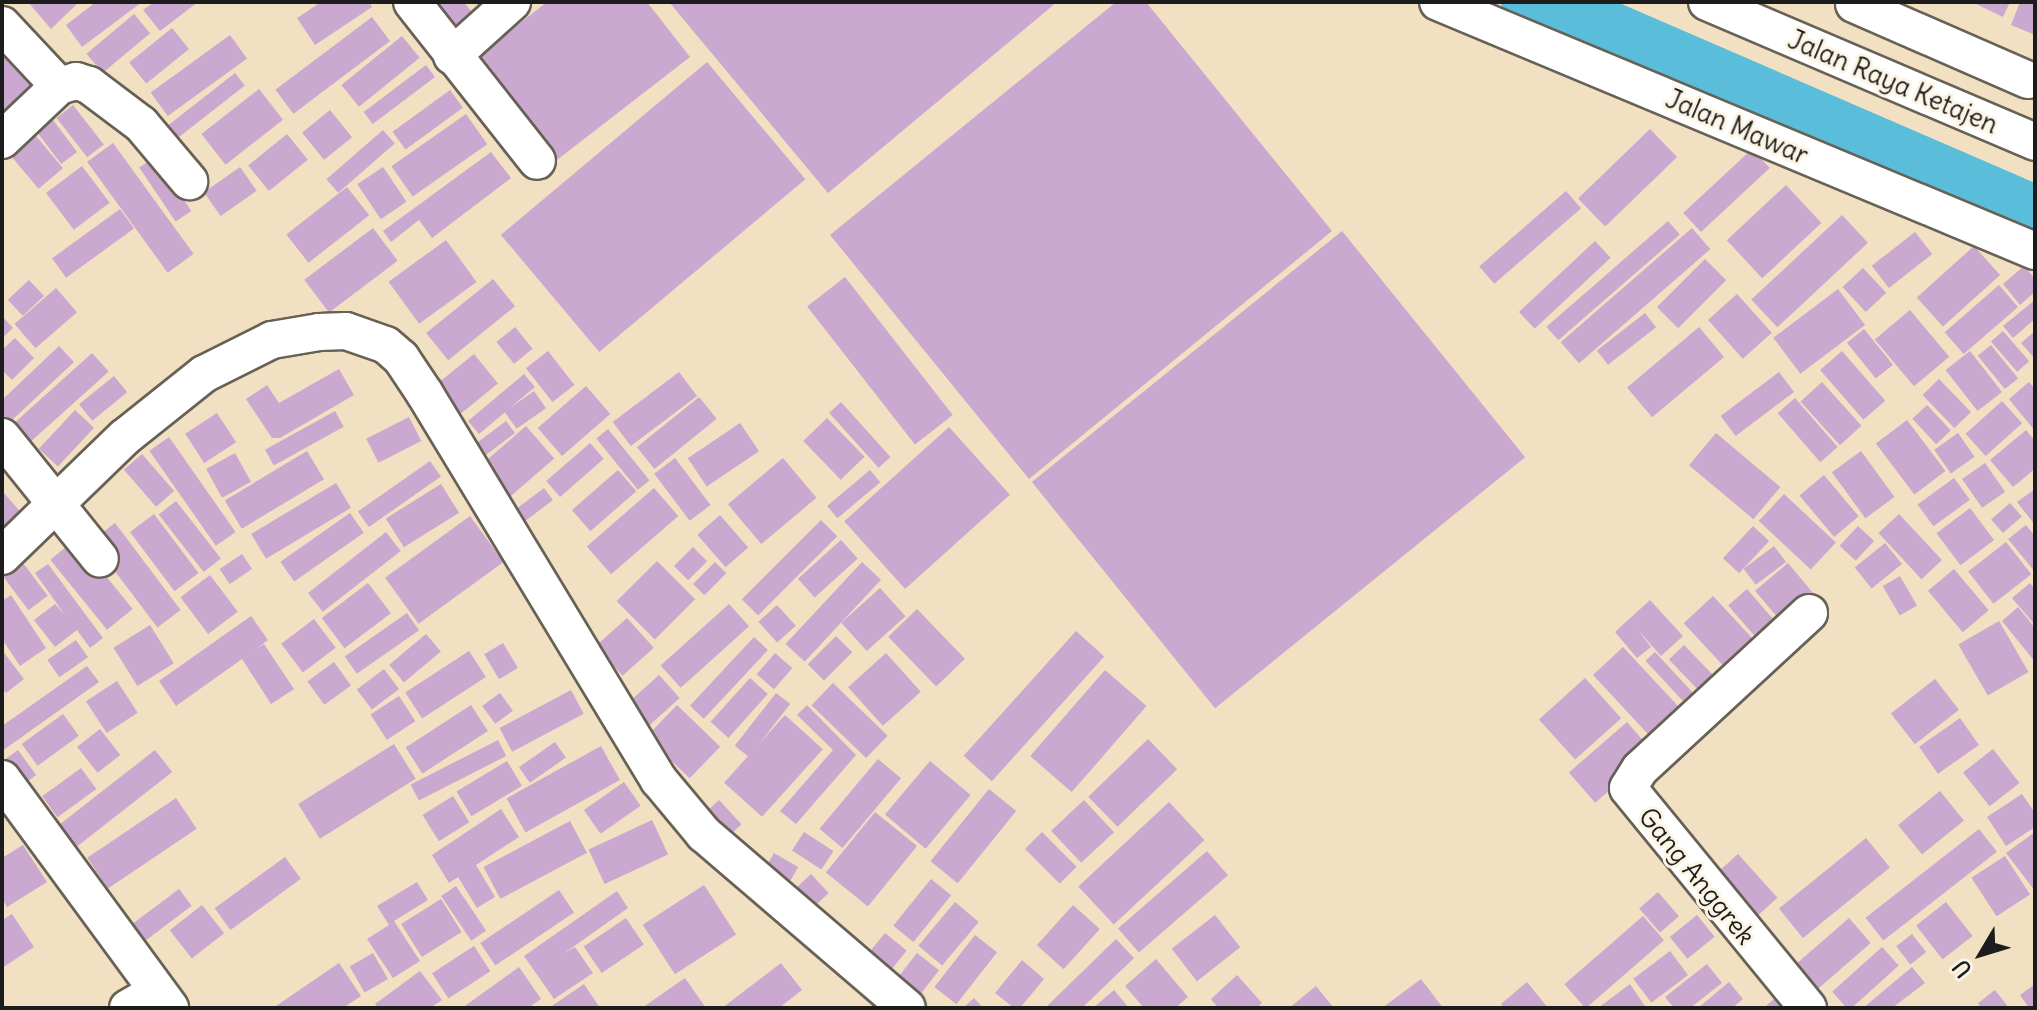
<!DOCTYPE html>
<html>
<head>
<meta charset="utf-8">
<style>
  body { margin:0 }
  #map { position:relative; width:2037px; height:1010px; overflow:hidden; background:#f1e1c2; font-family:Delius,sans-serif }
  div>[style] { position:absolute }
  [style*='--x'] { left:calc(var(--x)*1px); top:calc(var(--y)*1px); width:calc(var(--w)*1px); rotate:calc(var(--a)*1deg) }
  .river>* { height:66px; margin:-33px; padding:0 33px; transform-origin:33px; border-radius:33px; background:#5abdd9 }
  .building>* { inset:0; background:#caa8cf; transform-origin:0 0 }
  .roads { filter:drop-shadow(2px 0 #676156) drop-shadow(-2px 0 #676156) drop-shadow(0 2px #676156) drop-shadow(0 -2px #676156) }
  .minor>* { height:36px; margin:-18px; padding:0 18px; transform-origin:18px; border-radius:18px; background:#fff }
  span { translate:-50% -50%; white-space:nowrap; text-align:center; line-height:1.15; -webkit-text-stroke:6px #fcf5e5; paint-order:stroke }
  .street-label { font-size:26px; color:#1c1c1c }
  .frame { position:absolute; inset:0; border:4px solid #1c1c1c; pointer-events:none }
  .north { position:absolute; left:1941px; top:914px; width:80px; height:80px; -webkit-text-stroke:6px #fcf5e5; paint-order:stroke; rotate:232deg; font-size:22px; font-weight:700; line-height:32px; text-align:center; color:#1c1c1c }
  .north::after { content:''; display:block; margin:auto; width:28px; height:36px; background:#1c1c1c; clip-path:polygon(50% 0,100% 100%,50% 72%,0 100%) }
</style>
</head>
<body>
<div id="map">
  <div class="river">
    <div style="--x:1534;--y:2;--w:546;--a:23.42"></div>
  </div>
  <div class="building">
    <div style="clip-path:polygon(28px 2px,79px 2px,51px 29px)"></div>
    <div style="clip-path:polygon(96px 2px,142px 2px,82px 47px,66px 25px)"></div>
    <div style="clip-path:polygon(154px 2px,198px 2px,160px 31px,143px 10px)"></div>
    <div style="clip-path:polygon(321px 2px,369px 2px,372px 7px,315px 45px,297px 18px)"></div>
    <div style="clip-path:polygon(438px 2px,464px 2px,481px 24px,456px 44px,429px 8px)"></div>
    <div style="clip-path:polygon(547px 2px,647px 2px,690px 57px,553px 163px,473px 60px)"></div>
    <div style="clip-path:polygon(669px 2px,1057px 2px,828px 193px)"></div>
    <div style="clip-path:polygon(1116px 2px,1146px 2px,1332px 231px,1029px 479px,830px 235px)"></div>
    <div style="clip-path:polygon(1972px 2px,2010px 2px,2003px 17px)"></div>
    <div style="clip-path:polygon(2020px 2px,2035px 2px,2035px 35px,2011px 25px)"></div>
    <div style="left:134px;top:14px;width:25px;height:62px;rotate:50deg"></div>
    <div style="left:372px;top:17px;width:30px;height:121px;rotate:53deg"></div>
    <div style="left:172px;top:28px;width:27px;height:55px;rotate:51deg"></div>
    <div style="left:230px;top:35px;width:29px;height:98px;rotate:54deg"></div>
    <div style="left:402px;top:36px;width:28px;height:78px;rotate:51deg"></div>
    <div style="clip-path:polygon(2px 44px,40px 85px,2px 116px)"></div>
    <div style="left:707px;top:62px;width:153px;height:269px;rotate:50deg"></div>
    <div style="left:426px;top:65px;width:15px;height:78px;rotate:53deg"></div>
    <div style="left:235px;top:73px;width:16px;height:86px;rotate:52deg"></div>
    <div style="left:259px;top:89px;width:39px;height:73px;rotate:52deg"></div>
    <div style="left:450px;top:90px;width:22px;height:71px;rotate:54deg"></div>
    <div style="left:73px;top:105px;width:50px;height:21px;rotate:52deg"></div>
    <div style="left:330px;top:110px;width:35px;height:36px;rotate:51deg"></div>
    <div style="left:47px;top:112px;width:50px;height:20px;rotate:53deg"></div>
    <div style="left:466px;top:114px;width:37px;height:91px;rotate:55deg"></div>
    <div style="left:1650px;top:129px;width:39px;height:100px;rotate:46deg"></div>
    <div style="left:383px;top:130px;width:18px;height:75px;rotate:49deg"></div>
    <div style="left:287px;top:134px;width:33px;height:50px;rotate:51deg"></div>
    <div style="left:36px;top:136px;width:42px;height:32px;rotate:50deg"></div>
    <div style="left:113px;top:143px;width:137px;height:32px;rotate:54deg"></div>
    <div style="left:1752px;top:149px;width:26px;height:94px;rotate:47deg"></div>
    <div style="clip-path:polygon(491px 152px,511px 178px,432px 238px,419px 220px,391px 242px,383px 231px)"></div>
    <div style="left:155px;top:157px;width:65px;height:19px;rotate:56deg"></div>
    <div style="left:82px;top:166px;width:46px;height:45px;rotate:53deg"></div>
    <div style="left:240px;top:167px;width:29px;height:44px;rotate:55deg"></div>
    <div style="left:383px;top:167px;width:42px;height:31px;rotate:56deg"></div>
    <div style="left:1786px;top:185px;width:52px;height:81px;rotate:47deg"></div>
    <div style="left:347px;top:187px;width:36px;height:77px;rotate:52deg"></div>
    <div style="left:1566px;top:191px;width:23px;height:115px;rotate:49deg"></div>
    <div style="left:120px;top:209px;width:24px;height:84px;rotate:54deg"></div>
    <div style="left:1842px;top:215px;width:38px;height:124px;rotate:47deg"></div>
    <div style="left:1668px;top:221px;width:18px;height:161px;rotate:49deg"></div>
    <div style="left:373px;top:228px;width:41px;height:86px;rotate:53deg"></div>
    <div style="left:1692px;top:228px;width:28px;height:174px;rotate:49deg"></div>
    <div style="left:1342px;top:231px;width:291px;height:399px;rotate:51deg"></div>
    <div style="left:1915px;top:232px;width:28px;height:55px;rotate:52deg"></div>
    <div style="left:446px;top:240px;width:52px;height:71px;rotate:54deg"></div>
    <div style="left:1595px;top:241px;width:23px;height:104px;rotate:47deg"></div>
    <div style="left:1974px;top:246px;width:39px;height:77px;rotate:48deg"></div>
    <div style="left:1705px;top:259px;width:30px;height:68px;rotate:45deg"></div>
    <div style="clip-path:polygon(2024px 266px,2035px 279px,2035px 292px,2020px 305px,2003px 284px)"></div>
    <div style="left:1863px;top:268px;width:34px;height:28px;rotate:47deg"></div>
    <div style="left:845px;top:277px;width:175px;height:48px;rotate:52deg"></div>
    <div style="left:493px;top:279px;width:35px;height:86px;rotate:51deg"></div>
    <div style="left:29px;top:280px;width:22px;height:29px;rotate:47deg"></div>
    <div style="left:1999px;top:285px;width:29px;height:72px;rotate:49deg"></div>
    <div style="left:56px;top:288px;width:32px;height:55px;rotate:49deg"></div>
    <div style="left:1838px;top:289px;width:45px;height:81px;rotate:53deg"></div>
    <div style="left:1737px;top:294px;width:52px;height:39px;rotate:48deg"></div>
    <div style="clip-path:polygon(2035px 300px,2035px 319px,2013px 338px,2003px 326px)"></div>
    <div style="left:1910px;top:310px;width:61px;height:46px;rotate:50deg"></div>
    <div style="left:1645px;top:313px;width:18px;height:61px;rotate:52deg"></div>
    <div style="clip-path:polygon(2px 316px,13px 328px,2px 338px)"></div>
    <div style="left:515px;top:327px;width:28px;height:24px;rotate:51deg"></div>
    <div style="left:1699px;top:327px;width:39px;height:94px;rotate:50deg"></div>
    <div style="left:1864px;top:329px;width:46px;height:22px;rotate:51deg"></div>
    <div style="left:2003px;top:331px;width:40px;height:16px;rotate:49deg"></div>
    <div style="clip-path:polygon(2035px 331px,2035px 359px,2021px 343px)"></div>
    <div style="clip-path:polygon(15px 338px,34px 358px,12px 380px,2px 370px,2px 350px)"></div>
    <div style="left:1991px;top:345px;width:43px;height:17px;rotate:51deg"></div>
    <div style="clip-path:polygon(59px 346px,74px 362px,9px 423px,2px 416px,2px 400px)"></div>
    <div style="left:548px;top:351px;width:43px;height:28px;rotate:52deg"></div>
    <div style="left:1842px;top:351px;width:66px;height:29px;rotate:49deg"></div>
    <div style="left:1970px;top:351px;width:52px;height:31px;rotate:52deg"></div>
    <div style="left:92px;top:353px;width:25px;height:108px;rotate:48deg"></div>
    <div style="left:474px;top:354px;width:38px;height:51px;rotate:51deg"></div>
    <div style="clip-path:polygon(339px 369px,354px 395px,280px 438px,272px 438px,246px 399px,267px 385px,279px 403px)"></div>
    <div style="left:679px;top:372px;width:30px;height:83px;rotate:53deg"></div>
    <div style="left:1779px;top:372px;width:25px;height:73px;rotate:53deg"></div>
    <div style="left:524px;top:374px;width:17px;height:73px;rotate:50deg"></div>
    <div style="left:114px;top:376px;width:21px;height:45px;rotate:51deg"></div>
    <div style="left:1939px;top:379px;width:46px;height:23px;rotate:46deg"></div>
    <div style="left:1822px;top:382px;width:59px;height:29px;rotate:48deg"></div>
    <div style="clip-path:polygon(2029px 382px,2035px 389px,2035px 431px,2009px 399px)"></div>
    <div style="left:586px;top:386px;width:37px;height:64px;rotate:49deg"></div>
    <div style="left:534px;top:391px;width:21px;height:36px;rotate:55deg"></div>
    <div style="left:699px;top:397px;width:28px;height:80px;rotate:51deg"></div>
    <div style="left:1795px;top:398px;width:65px;height:23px;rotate:49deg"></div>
    <div style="left:2002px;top:401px;width:30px;height:49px;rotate:48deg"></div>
    <div style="left:841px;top:402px;width:74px;height:16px;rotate:48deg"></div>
    <div style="left:1927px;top:405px;width:35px;height:20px;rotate:47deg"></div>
    <div style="left:75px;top:410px;width:26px;height:53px;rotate:43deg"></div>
    <div style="left:335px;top:411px;width:18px;height:80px;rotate:61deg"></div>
    <div style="left:217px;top:413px;width:35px;height:38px;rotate:57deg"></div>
    <div style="left:409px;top:417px;width:27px;height:48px;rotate:63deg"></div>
    <div style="left:827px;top:418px;width:54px;height:33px;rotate:46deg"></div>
    <div style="left:1907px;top:420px;width:64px;height:39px;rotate:53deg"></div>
    <div style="left:506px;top:421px;width:15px;height:44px;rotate:53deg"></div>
    <div style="left:740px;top:423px;width:34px;height:63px;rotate:56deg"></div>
    <div style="left:526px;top:426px;width:43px;height:66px;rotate:49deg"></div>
    <div style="left:949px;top:427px;width:91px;height:141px;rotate:48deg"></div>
    <div style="left:608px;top:429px;width:66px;height:15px;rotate:51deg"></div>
    <div style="clip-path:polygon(2026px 430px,2035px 441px,2035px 469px,2013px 487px,1990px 460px)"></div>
    <div style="left:1716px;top:433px;width:84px;height:42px;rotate:40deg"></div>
    <div style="left:1958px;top:433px;width:29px;height:29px;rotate:55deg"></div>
    <div style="left:169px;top:437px;width:116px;height:24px;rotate:55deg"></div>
    <div style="left:590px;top:443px;width:21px;height:58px;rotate:49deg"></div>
    <div style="left:307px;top:451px;width:33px;height:96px;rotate:59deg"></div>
    <div style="left:1861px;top:451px;width:57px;height:36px;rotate:54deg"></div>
    <div style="left:235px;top:453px;width:33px;height:33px;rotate:61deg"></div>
    <div style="left:142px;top:454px;width:49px;height:24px;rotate:49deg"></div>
    <div style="left:675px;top:458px;width:59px;height:26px;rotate:53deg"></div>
    <div style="left:783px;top:458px;width:52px;height:72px;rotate:50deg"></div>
    <div style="left:430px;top:461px;width:19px;height:88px;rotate:55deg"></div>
    <div style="left:1985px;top:463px;width:35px;height:28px;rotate:55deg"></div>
    <div style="left:618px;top:470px;width:28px;height:61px;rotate:49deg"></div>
    <div style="left:870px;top:470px;width:16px;height:56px;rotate:50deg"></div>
    <div style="left:1824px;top:475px;width:54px;height:32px;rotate:50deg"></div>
    <div style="left:1954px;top:478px;width:27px;height:45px;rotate:54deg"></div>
    <div style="left:336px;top:483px;width:29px;height:99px;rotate:59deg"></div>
    <div style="left:441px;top:484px;width:34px;height:65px;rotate:58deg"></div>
    <div style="left:544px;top:488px;width:15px;height:41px;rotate:53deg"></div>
    <div style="left:654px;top:488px;width:37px;height:89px;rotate:49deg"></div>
    <div style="clip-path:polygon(2035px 489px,2035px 525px,2017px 502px)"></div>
    <div style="clip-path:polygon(4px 493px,30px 523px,2px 547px,2px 495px)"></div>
    <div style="left:1784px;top:494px;width:71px;height:37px;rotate:43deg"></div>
    <div style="left:176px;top:501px;width:73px;height:22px;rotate:52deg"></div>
    <div style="left:2010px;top:503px;width:18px;height:25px;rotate:49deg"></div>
    <div style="left:1970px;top:508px;width:40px;height:42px;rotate:53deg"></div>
    <div style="left:350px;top:513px;width:24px;height:85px;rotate:55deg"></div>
    <div style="left:154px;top:514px;width:74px;height:30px;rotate:53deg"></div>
    <div style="left:1899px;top:514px;width:63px;height:28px;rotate:47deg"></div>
    <div style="left:720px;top:515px;width:43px;height:30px;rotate:49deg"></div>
    <div style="left:470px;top:516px;width:57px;height:105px;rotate:54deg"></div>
    <div style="left:821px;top:520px;width:23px;height:112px;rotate:45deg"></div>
    <div style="left:115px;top:523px;width:109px;height:29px;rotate:53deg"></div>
    <div style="clip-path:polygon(2026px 525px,2035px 536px,2035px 572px,2008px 539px)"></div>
    <div style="left:1753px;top:526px;width:22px;height:44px;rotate:43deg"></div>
    <div style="left:1858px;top:526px;width:22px;height:27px;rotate:43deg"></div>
    <div style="left:386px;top:532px;width:24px;height:99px;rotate:52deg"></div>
    <div style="left:76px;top:539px;width:90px;height:33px;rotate:51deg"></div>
    <div style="left:841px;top:540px;width:25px;height:58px;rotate:48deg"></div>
    <div style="left:2006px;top:542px;width:41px;height:48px;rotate:52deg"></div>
    <div style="left:1885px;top:543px;width:27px;height:39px;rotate:51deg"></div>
    <div style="left:1774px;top:546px;width:20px;height:38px;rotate:53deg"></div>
    <div style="left:693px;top:547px;width:20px;height:27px;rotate:45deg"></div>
    <div style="left:242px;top:554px;width:18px;height:27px;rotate:56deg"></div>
    <div style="left:20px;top:559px;width:46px;height:24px;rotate:53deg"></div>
    <div style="left:657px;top:561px;width:54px;height:57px;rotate:45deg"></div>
    <div style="left:715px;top:562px;width:16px;height:31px;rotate:45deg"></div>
    <div style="left:862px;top:562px;width:26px;height:112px;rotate:43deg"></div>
    <div style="left:1788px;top:563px;width:40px;height:43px;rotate:50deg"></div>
    <div style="clip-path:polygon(48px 564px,103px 638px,90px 648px,77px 630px,55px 647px,34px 620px,55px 604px,65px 615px,35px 573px)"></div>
    <div style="left:1954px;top:569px;width:54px;height:34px;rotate:50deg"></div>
    <div style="left:210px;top:575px;width:46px;height:37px;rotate:53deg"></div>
    <div style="left:1900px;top:576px;width:34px;height:20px;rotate:60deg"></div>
    <div style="left:368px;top:583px;width:38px;height:58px;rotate:53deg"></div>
    <div style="clip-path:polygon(2030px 583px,2035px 589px,2035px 625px,2012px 598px)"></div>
    <div style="left:880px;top:588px;width:38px;height:52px;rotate:48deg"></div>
    <div style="left:1747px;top:589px;width:55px;height:25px;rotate:49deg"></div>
    <div style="clip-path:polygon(11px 595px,46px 648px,20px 666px,2px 639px,2px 601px)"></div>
    <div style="left:1713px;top:596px;width:59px;height:40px;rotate:47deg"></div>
    <div style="clip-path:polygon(1650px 600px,1683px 636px,1661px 656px,1637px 629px,1651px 647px,1637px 658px,1615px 632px)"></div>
    <div style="left:729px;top:604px;width:30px;height:92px;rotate:48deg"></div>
    <div style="left:777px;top:605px;width:28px;height:25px;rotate:48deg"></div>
    <div style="clip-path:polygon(2018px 607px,2035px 628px,2035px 662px,2002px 621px)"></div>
    <div style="left:917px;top:609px;width:69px;height:40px;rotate:46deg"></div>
    <div style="left:407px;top:613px;width:21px;height:76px;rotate:55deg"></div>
    <div style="clip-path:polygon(251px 616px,268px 640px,253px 651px,264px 644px,294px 689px,271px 704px,242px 659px,176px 706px,159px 681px)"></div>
    <div style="left:627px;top:618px;width:40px;height:42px;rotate:48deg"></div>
    <div style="left:314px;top:619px;width:36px;height:41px;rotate:53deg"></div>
    <div style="left:1999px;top:621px;width:59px;height:47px;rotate:60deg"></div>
    <div style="left:150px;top:625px;width:45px;height:43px;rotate:58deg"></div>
    <div style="left:1076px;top:631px;width:38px;height:168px;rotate:42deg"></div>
    <div style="left:426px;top:634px;width:23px;height:48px;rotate:50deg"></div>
    <div style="left:836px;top:636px;width:23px;height:40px;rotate:45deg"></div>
    <div style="left:754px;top:637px;width:19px;height:94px;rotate:43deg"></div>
    <div style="left:76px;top:640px;width:21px;height:35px;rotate:55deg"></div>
    <div style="left:503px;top:643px;width:29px;height:22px;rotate:59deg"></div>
    <div style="left:1684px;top:645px;width:50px;height:21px;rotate:46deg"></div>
    <div style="left:1623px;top:647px;width:85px;height:41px;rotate:47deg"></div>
    <div style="clip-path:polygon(2px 650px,24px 679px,6px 693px,2px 688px)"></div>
    <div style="left:469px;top:651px;width:31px;height:76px;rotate:57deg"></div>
    <div style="left:1655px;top:652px;width:60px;height:13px;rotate:47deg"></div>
    <div style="left:775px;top:653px;width:23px;height:28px;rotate:41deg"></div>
    <div style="left:886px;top:653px;width:52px;height:51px;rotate:48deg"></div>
    <div style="left:334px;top:662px;width:29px;height:33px;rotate:54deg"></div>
    <div style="clip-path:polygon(87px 666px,99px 682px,2px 751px,2px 726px)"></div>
    <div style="left:384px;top:669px;width:25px;height:34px;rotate:53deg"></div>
    <div style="left:1105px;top:670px;width:55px;height:114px;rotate:41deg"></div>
    <div style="left:659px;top:675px;width:31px;height:49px;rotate:48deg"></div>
    <div style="left:750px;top:678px;width:24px;height:59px;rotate:42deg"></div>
    <div style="left:1585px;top:678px;width:54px;height:62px;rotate:48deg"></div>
    <div style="left:1935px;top:679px;width:39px;height:56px;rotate:52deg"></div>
    <div style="left:117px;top:681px;width:38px;height:37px;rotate:57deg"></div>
    <div style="left:833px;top:683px;width:76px;height:31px;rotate:44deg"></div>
    <div style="left:571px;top:690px;width:27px;height:81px;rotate:62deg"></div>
    <div style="left:500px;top:693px;width:22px;height:22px;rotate:54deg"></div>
    <div style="left:776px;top:693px;width:18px;height:67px;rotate:38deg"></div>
    <div style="left:399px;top:696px;width:30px;height:34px;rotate:57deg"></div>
    <div style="left:471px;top:705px;width:31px;height:78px;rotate:57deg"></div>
    <div style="left:677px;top:705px;width:60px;height:44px;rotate:44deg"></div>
    <div style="clip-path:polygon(807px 705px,856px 755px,796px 824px,780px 811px,833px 750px,797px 715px)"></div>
    <div style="left:63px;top:714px;width:27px;height:51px;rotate:54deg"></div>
    <div style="left:785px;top:715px;width:51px;height:91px;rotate:42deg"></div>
    <div style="left:1960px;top:718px;width:33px;height:50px;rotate:55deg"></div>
    <div style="left:1627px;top:722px;width:40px;height:77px;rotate:49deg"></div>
    <div style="left:100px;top:729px;width:33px;height:29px;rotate:52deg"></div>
    <div style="left:1148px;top:739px;width:42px;height:83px;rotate:46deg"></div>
    <div style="left:498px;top:740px;width:18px;height:98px;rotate:63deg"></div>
    <div style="left:555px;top:742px;width:19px;height:44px;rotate:55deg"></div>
    <div style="left:394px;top:744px;width:41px;height:113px;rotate:58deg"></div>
    <div style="left:601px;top:746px;width:39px;height:108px;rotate:61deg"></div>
    <div style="left:1993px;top:749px;width:43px;height:38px;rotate:52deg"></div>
    <div style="left:18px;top:750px;width:31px;height:20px;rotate:54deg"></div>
    <div style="left:155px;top:750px;width:28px;height:124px;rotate:52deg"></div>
    <div style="left:878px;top:759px;width:30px;height:91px;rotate:40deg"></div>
    <div style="left:507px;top:761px;width:29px;height:59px;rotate:59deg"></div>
    <div style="left:930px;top:761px;width:53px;height:70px;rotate:40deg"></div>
    <div style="left:81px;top:768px;width:26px;height:48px;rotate:54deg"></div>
    <div style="left:624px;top:782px;width:29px;height:49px;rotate:55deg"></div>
    <div style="left:989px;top:789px;width:35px;height:93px;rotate:39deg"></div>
    <div style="left:1940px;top:791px;width:38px;height:54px;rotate:51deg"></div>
    <div style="clip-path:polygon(2022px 794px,2035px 813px,2035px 827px,2006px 846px,1987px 817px)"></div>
    <div style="left:453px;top:796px;width:31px;height:36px;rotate:58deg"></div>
    <div style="left:176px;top:798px;width:37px;height:107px;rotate:56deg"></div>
    <div style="left:719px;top:800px;width:33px;height:21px;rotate:47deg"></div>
    <div style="left:1084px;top:800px;width:44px;height:45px;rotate:47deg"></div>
    <div style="left:1169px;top:802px;width:52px;height:124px;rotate:47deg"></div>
    <div style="clip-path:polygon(501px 809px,519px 837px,476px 865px,495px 897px,477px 908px,458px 877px,449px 883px,432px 855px)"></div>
    <div style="left:875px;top:812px;width:54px;height:78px;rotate:39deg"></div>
    <div style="left:652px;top:820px;width:38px;height:70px;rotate:65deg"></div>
    <div style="left:570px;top:821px;width:36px;height:98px;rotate:62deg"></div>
    <div style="left:1979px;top:829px;width:29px;height:144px;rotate:52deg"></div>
    <div style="left:804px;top:832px;width:35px;height:22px;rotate:33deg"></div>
    <div style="left:1042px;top:832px;width:49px;height:24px;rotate:45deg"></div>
    <div style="clip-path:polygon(2035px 832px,2035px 891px,2006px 853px)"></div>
    <div style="left:1866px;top:838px;width:38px;height:112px;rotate:51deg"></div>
    <div style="clip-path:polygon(23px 845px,47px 882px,7px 907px,2px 898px,2px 858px)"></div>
    <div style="left:1207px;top:851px;width:32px;height:118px;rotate:49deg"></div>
    <div style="left:774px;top:853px;width:28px;height:26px;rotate:30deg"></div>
    <div style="left:1738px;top:854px;width:59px;height:31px;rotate:48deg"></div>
    <div style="left:2005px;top:856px;width:46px;height:40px;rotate:57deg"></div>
    <div style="left:285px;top:857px;width:27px;height:87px;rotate:54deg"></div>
    <div style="left:811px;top:874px;width:26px;height:30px;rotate:47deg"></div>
    <div style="left:931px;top:879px;width:26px;height:60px;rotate:39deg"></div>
    <div style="clip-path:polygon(417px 882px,428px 900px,394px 921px,420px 961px,393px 978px,367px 939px,389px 925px,377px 906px)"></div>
    <div style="left:704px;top:885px;width:59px;height:73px;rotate:57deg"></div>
    <div style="left:456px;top:886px;width:54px;height:18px;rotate:56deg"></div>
    <div style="left:179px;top:889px;width:21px;height:65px;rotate:53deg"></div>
    <div style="left:559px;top:890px;width:27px;height:95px;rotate:56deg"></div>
    <div style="clip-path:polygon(617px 891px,628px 908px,563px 954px,575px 947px,593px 973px,554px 999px,524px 956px)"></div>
    <div style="left:1658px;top:892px;width:32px;height:25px;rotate:49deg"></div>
    <div style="left:441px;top:899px;width:39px;height:47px;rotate:58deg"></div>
    <div style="left:955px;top:902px;width:31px;height:57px;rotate:40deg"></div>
    <div style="left:1946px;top:902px;width:43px;height:38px;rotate:52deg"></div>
    <div style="left:202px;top:905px;width:36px;height:41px;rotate:52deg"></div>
    <div style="left:1073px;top:905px;width:36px;height:54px;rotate:42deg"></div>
    <div style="clip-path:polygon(12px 914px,34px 947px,2px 968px,2px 920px)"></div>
    <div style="left:1215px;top:915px;width:41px;height:55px;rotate:52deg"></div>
    <div style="left:1697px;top:915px;width:28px;height:35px;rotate:51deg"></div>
    <div style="left:1643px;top:916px;width:32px;height:104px;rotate:49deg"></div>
    <div style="left:626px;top:918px;width:32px;height:51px;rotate:56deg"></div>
    <div style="left:1849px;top:918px;width:33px;height:72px;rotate:49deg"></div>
    <div style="left:885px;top:933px;width:28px;height:38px;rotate:39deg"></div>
    <div style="left:1912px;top:934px;width:23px;height:20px;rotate:52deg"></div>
    <div style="left:975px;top:935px;width:28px;height:66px;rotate:38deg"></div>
    <div style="clip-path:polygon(1116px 939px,1134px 958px,1082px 1008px,1045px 1008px)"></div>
    <div style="left:474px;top:946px;width:30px;height:50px;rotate:57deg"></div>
    <div style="left:1882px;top:947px;width:25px;height:67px;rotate:48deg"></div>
    <div style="left:1670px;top:951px;width:30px;height:46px;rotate:53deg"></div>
    <div style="left:373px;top:953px;width:30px;height:27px;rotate:60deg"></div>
    <div style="left:917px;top:953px;width:28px;height:44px;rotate:38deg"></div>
    <div style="clip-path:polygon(1156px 959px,1188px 997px,1175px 1008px,1144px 1008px,1125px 986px)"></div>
    <div style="clip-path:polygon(1022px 960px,1044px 979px,1020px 1008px,1014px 1008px,995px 993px)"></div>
    <div style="clip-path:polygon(339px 963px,361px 996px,343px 1008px,273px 1008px)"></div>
    <div style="clip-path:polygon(781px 963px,802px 990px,779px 1008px,722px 1008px)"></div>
    <div style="clip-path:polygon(1707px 964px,1722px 983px,1690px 1008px,1674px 1008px,1665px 997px)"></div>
    <div style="clip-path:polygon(519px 967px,541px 999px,528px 1008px,462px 1008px)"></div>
    <div style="clip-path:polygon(1912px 967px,1925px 983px,1892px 1008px,1863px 1008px)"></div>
    <div style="clip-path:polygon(420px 971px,442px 1000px,430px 1008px,378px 1008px,375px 1004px)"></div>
    <div style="clip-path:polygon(1237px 975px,1262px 1003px,1256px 1008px,1218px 1008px,1211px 999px)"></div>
    <div style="clip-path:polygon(685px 978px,706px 1008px,642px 1008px)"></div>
    <div style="clip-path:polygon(1421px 979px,1443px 1008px,1382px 1008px)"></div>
    <div style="clip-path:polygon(1527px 982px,1548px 1008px,1504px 1008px,1501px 1004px)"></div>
    <div style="clip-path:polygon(1729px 982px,1743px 999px,1732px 1008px,1698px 1008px)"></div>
    <div style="clip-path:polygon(584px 984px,600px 1008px,549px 1008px)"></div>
    <div style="clip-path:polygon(1630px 984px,1645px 1006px,1598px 1008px)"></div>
    <div style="clip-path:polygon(2035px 984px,2035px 1008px,2029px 1008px,2020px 995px)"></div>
    <div style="clip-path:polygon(1316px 986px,1333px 1007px,1289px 1008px)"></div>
    <div style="clip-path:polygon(1114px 990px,1129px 1008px,1093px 1008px)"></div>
    <div style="clip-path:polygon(1995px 990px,2009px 1008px,1981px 1008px,1978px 1003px)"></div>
    <div style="clip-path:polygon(974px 998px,983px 1008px,963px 1008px)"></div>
    <div style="clip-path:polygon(1774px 999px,1782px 1008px,1764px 1008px)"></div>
  </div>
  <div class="roads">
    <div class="minor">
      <div style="--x:412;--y:2;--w:202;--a:51.8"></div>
      <div style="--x:1438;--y:2;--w:647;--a:22.64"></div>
      <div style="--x:1707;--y:2;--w:357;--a:23.1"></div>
      <div style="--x:1854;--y:4;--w:190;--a:23.6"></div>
      <div style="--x:2;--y:25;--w:83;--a:46.9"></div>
      <div style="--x:452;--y:56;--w:81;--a:-42"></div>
      <div style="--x:2;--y:140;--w:79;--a:-43.5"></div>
      <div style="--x:59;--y:86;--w:18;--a:-16"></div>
      <div style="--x:76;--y:81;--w:14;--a:17"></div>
      <div style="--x:89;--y:85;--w:65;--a:36.9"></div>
      <div style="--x:141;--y:124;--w:75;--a:49.9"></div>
      <div style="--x:2;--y:437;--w:156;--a:51.2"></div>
      <div style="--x:2;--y:556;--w:171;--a:-44.1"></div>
      <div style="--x:125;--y:437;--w:101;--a:-38.6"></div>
      <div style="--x:204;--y:374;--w:76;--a:-26.6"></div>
      <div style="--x:272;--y:340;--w:48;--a:-9.7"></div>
      <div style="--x:319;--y:332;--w:27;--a:-2"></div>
      <div style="--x:346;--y:331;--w:42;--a:19.3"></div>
      <div style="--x:386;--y:345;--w:20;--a:41"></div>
      <div style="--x:401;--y:358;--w:43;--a:56.3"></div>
      <div style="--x:425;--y:394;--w:451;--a:58.8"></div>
      <div style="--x:659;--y:780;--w:70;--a:50.2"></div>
      <div style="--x:704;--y:834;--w:267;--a:40.6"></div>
      <div style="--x:2;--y:779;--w:284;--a:53.7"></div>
      <div style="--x:128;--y:1008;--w:32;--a:-30"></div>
      <div style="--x:1808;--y:1008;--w:284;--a:-129.3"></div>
      <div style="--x:1628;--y:788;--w:22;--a:-58"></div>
      <div style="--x:1640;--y:769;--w:230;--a:-42.7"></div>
    </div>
  </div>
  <div class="street-label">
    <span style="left:1893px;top:82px;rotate:23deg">Jalan Raya Ketajen</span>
    <span style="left:1737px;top:127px;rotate:23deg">Jalan Mawar</span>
    <span style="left:1697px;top:876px;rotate:51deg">Gang Anggrek</span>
  </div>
  <div class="frame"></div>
  <div class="north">U</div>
</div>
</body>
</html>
